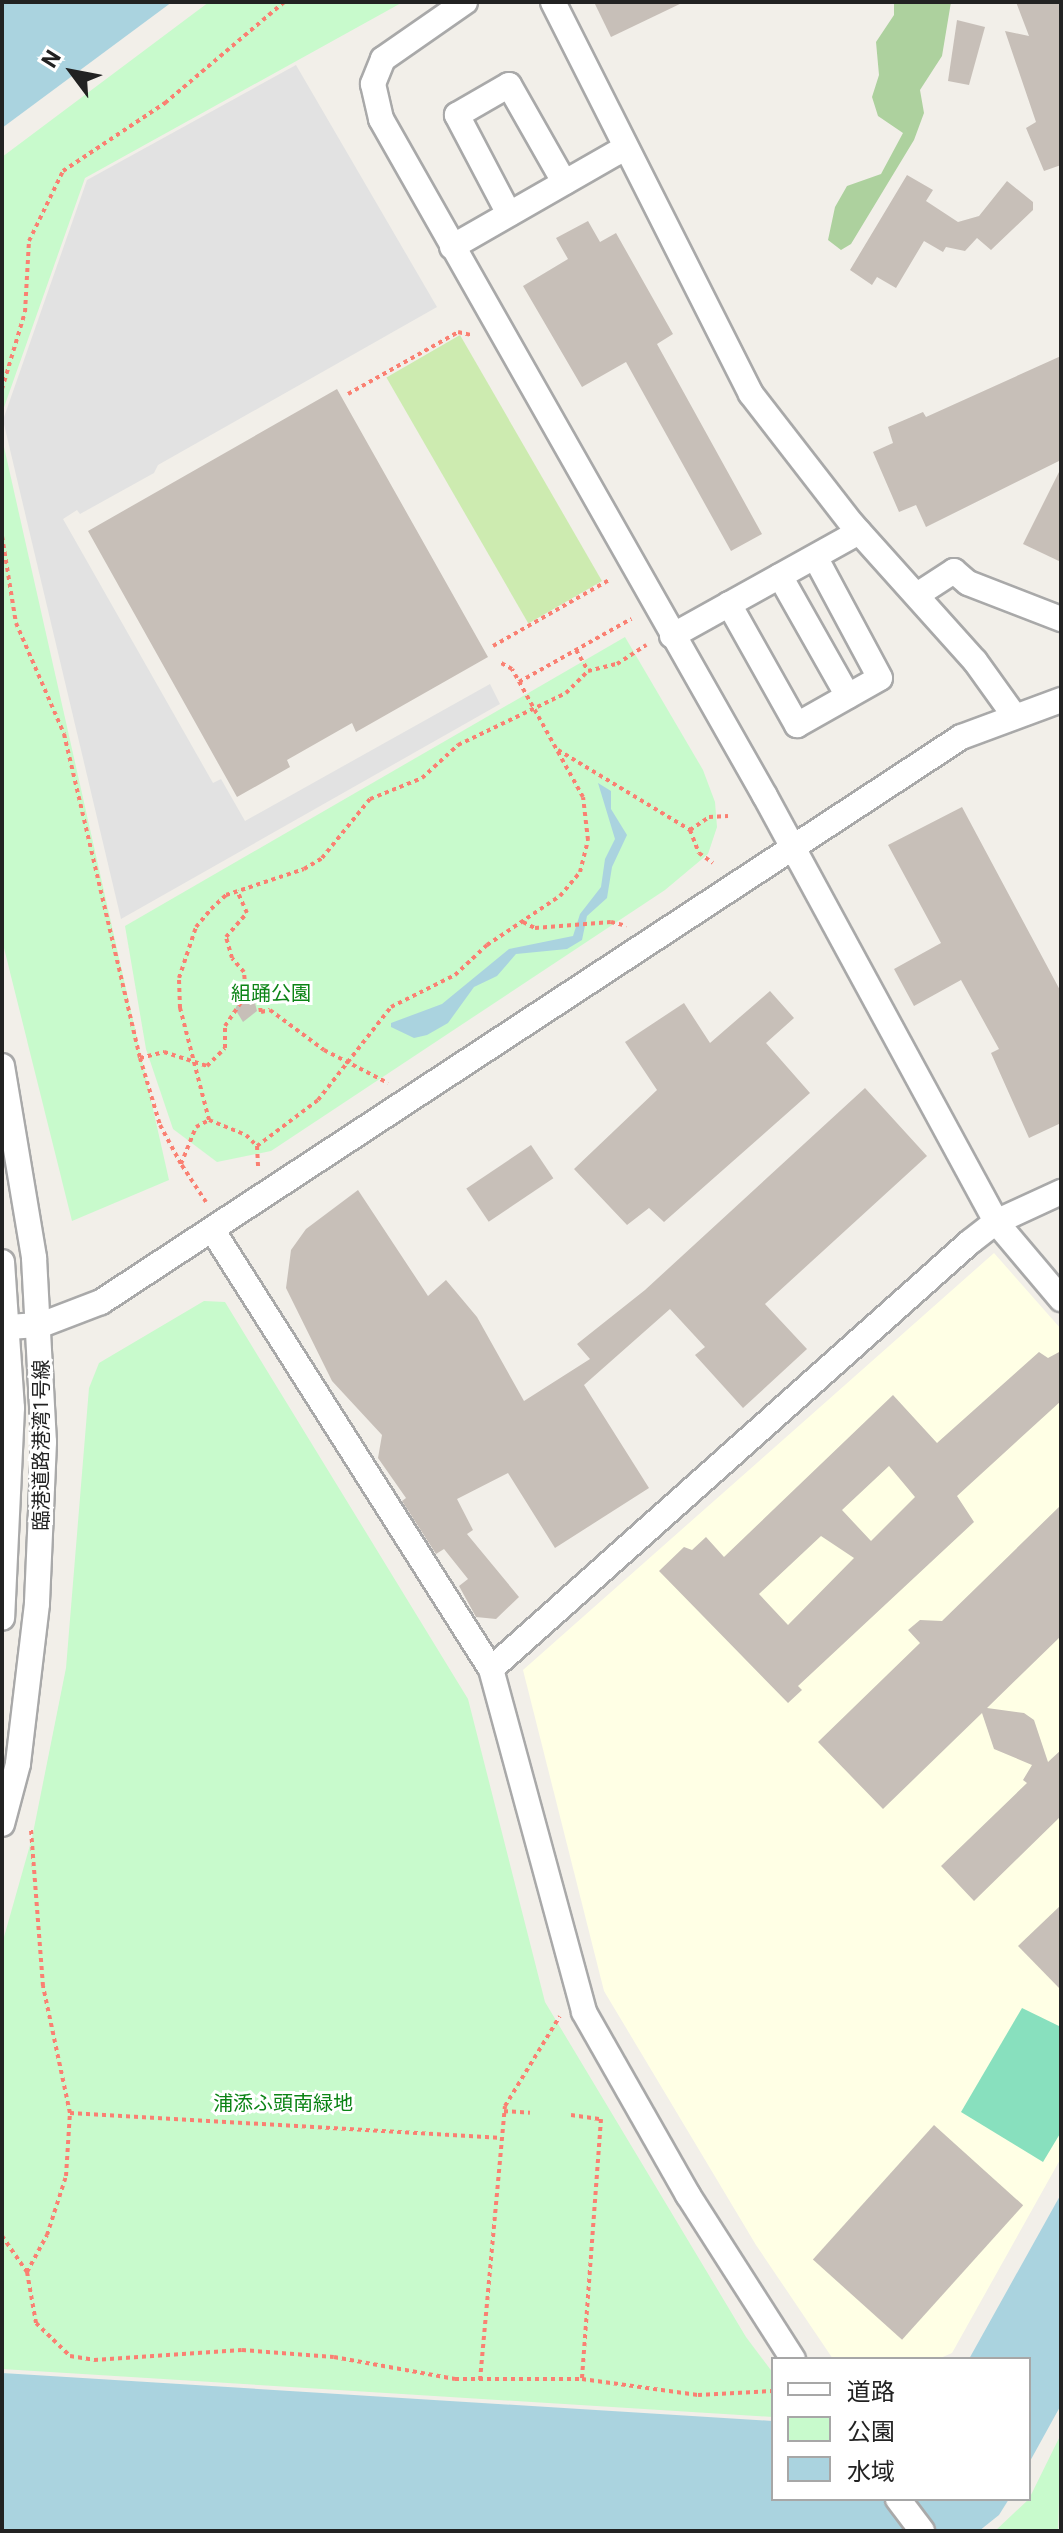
<!DOCTYPE html>
<html>
<head>
<meta charset="utf-8">
<style>
  body { margin:0 }
  #map { position:relative; width:1063px; height:2533px; overflow:hidden; background:#f2efe9; font-family:Roboto,"Noto Sans JP",sans-serif }
  div>[style] { position:absolute }
  [style*='--x'] { left:calc(var(--x)*1px); top:calc(var(--y)*1px); width:calc(var(--w)*1px); rotate:calc(var(--a)*1deg) }
  .education>* { inset:0; background:#ffffe5 }
  .grass>* { inset:0; background:#cdebb0; transform-origin:0 0 }
  .forest>* { inset:0; background:#add19e }
  .park>* { inset:0; background:#c8facc }
  .pitch>* { inset:0; background:#88e0be }
  .parking>* { inset:0; background:#e2e2e2 }
  .water>* { inset:0; background:#aad3df }
  .building>* { inset:0; background:#c7bfb8; transform-origin:0 0 }
  .path>* { height:4px; margin-top:-2px; transform-origin:0; background:repeating-linear-gradient(90deg,#fa8072 0 4px,transparent 0 8px) }
  .roads { filter:drop-shadow(2px 0 #a9a9a9) drop-shadow(-2px 0 #a9a9a9) drop-shadow(0 2px #a9a9a9) drop-shadow(0 -2px #a9a9a9) }
  .minor>* { height:24px; margin:-12px; padding:0 12px; transform-origin:12px; border-radius:12px; background:#fff }
  span { translate:-50% -50%; white-space:nowrap; text-align:center; line-height:1.15; -webkit-text-stroke:6px #fff; paint-order:stroke }
  .park-label { font-size:20px; color:#0c8416 }
  .street-label { font-size:20px; color:#222 }
  .frame { position:absolute; inset:0; border:4px solid #222; pointer-events:none }
  .legend { position:absolute; left:771px; top:2357px; width:260px; height:144px; box-sizing:border-box; background:#fff; border:2px solid #a7a7a7; margin:0; padding:10px 14px; list-style:none; font-size:24px; color:#222 }
  .legend li { display:flex; align-items:center; gap:16px; height:40px }
  .legend b { width:40px; border:2px solid #a7a7a7 }
  .north { position:absolute; left:32px; top:32px; width:80px; height:80px; -webkit-text-stroke:6px #fff; paint-order:stroke; rotate:302deg; font-size:22px; font-weight:700; line-height:32px; text-align:center; color:#222 }
  .north::after { content:''; display:block; margin:auto; width:28px; height:36px; background:#222; clip-path:polygon(50% 0,100% 100%,50% 72%,0 100%) }
</style>
</head>
<body>
<div id="map">
  <div class="education">
    <div style="clip-path:polygon(994px 1253px,1061px 1329px,1061px 2158px,952px 2353px,938px 2359px,833px 2359px,756px 2245px,604px 1991px,523px 1670px)"></div>
  </div>
  <div class="grass">
    <div style="left:460px;top:335px;width:284px;height:85px;rotate:60deg"></div>
  </div>
  <div class="forest">
    <div style="clip-path:polygon(894px 2px,951px 2px,942px 56px,920px 90px,924px 113px,914px 140px,851px 244px,841px 250px,828px 240px,835px 207px,847px 186px,881px 174px,903px 133px,878px 116px,872px 97px,879px 75px,876px 42px,894px 15px)"></div>
  </div>
  <div class="park">
    <div style="clip-path:polygon(209px 2px,403px 2px,85px 178px,2px 413px,2px 157px)"></div>
    <div style="clip-path:polygon(2px 438px,169px 1180px,72px 1221px,2px 940px)"></div>
    <div style="clip-path:polygon(625px 637px,703px 770px,715px 802px,717px 827px,708px 854px,665px 890px,271px 1151px,217px 1162px,173px 1129px,146px 1049px,125px 926px)"></div>
    <div style="clip-path:polygon(204px 1301px,225px 1302px,468px 1699px,545px 2002px,746px 2337px,773px 2373px,773px 2417px,2px 2369px,2px 1944px,32px 1838px,66px 1668px,89px 1388px,99px 1363px)"></div>
    <div style="clip-path:polygon(1061px 2434px,1058px 2531px,995px 2531px,1029px 2499px)"></div>
  </div>
  <div class="pitch">
    <div style="clip-path:polygon(1022px 2008px,1061px 2027px,1061px 2132px,1043px 2162px,961px 2112px)"></div>
  </div>
  <div class="parking">
    <div style="clip-path:polygon(296px 65px,437px 307px,158px 465px,154px 473px,80px 514px,77px 510px,63px 519px,213px 783px,221px 779px,245px 821px,490px 684px,500px 704px,121px 919px,3px 420px,87px 180px)"></div>
  </div>
  <div class="water">
    <div style="clip-path:polygon(2px 2px,172px 2px,2px 128px)"></div>
    <div style="clip-path:polygon(598px 783px,611px 791px,611px 809px,627px 835px,612px 867px,607px 898px,587px 916px,582px 940px,567px 949px,516px 954px,497px 976px,474px 987px,448px 1023px,427px 1035px,414px 1038px,391px 1027px,391px 1023px,442px 1004px,509px 949px,573px 936px,580px 914px,601px 887px,605px 859px,615px 839px)"></div>
    <div style="clip-path:polygon(1061px 2194px,1061px 2405px,1029px 2463px,1029px 2359px,969px 2359px)"></div>
    <div style="clip-path:polygon(2px 2373px,773px 2421px,773px 2499px,1009px 2499px,999px 2515px,979px 2531px,2px 2531px)"></div>
  </div>
  <div class="building">
    <div style="clip-path:polygon(594px 2px,684px 2px,611px 37px)"></div>
    <div style="clip-path:polygon(1016px 2px,1061px 2px,1061px 165px,1044px 171px,1026px 128px,1036px 122px,1005px 31px,1029px 36px)"></div>
    <div style="clip-path:polygon(957px 20px,985px 27px,969px 85px,948px 81px)"></div>
    <div style="clip-path:polygon(907px 175px,933px 190px,926px 201px,958px 222px,979px 216px,1007px 181px,1033px 202px,1033px 210px,991px 250px,977px 238px,965px 251px,946px 247px,943px 252px,924px 241px,896px 288px,877px 277px,872px 285px,850px 270px)"></div>
    <div style="clip-path:polygon(588px 221px,600px 242px,616px 233px,673px 334px,657px 344px,762px 534px,731px 551px,626px 362px,582px 387px,523px 286px,568px 259px,556px 238px)"></div>
    <div style="clip-path:polygon(1061px 356px,1061px 460px,926px 527px,916px 505px,899px 512px,873px 452px,893px 443px,888px 427px,923px 412px,926px 417px)"></div>
    <div style="clip-path:polygon(337px 389px,488px 657px,356px 732px,352px 723px,287px 760px,290px 767px,237px 797px,88px 531px)"></div>
    <div style="clip-path:polygon(1061px 468px,1061px 562px,1023px 544px)"></div>
    <div style="clip-path:polygon(962px 807px,1061px 992px,1061px 1123px,1029px 1138px,991px 1053px,999px 1049px,961px 980px,914px 1006px,894px 969px,941px 943px,888px 845px)"></div>
    <div style="clip-path:polygon(770px 991px,794px 1018px,766px 1043px,810px 1093px,664px 1222px,649px 1208px,627px 1225px,574px 1169px,657px 1090px,625px 1042px,684px 1003px,710px 1043px)"></div>
    <div style="clip-path:polygon(241px 998px,254px 999px,257px 1011px,243px 1022px,235px 1009px)"></div>
    <div style="clip-path:polygon(865px 1088px,927px 1156px,765px 1304px,807px 1349px,743px 1408px,695px 1355px,705px 1347px,670px 1309px,584px 1385px,649px 1488px,555px 1548px,508px 1473px,457px 1499px,473px 1530px,467px 1534px,519px 1597px,496px 1619px,476px 1617px,459px 1586px,468px 1579px,444px 1549px,436px 1554px,402px 1501px,406px 1498px,378px 1458px,382px 1435px,332px 1381px,286px 1288px,291px 1250px,306px 1229px,358px 1190px,428px 1296px,446px 1280px,477px 1317px,524px 1401px,590px 1359px,577px 1344px,645px 1290px)"></div>
    <div style="left:531px;top:1145px;width:40px;height:78px;rotate:56deg"></div>
    <div style="clip-path:polygon(evenodd,1061px 1351px,1061px 1401px,957px 1496px,974px 1522px,798px 1686px,802px 1690px,788px 1703px,659px 1571px,684px 1547px,692px 1550px,706px 1537px,724px 1557px,893px 1395px,937px 1443px,1039px 1352px,1048px 1358px,1061px 1351px,889px 1466px,915px 1497px,871px 1541px,842px 1510px,889px 1466px,1061px 1351px,821px 1536px,854px 1558px,788px 1625px,759px 1594px,821px 1536px)"></div>
    <div style="clip-path:polygon(1061px 1505px,1061px 1636px,987px 1708px,1024px 1713px,1034px 1720px,1048px 1762px,1061px 1750px,1061px 1816px,974px 1901px,941px 1866px,1027px 1783px,1023px 1780px,1032px 1765px,994px 1749px,982px 1713px,883px 1809px,818px 1742px,920px 1643px,908px 1630px,920px 1620px,942px 1621px)"></div>
    <div style="clip-path:polygon(1061px 1905px,1061px 1990px,1018px 1946px)"></div>
    <div style="left:934px;top:2125px;width:120px;height:181px;rotate:42deg"></div>
  </div>
  <div class="path">
    <div style="--x:2;--y:389;--w:80;--a:-73.4"></div>
    <div style="--x:25;--y:312;--w:71;--a:-86.8"></div>
    <div style="--x:29;--y:241;--w:78;--a:-64.1"></div>
    <div style="--x:63;--y:171;--w:123;--a:-33.7"></div>
    <div style="--x:165;--y:103;--w:156;--a:-40.3"></div>
    <div style="--x:348;--y:394;--w:126;--a:-29.4"></div>
    <div style="--x:458;--y:332;--w:13;--a:13"></div>
    <div style="--x:2;--y:536;--w:88;--a:80.9"></div>
    <div style="--x:16;--y:623;--w:121;--a:66.6"></div>
    <div style="--x:64;--y:734;--w:333;--a:76.8"></div>
    <div style="--x:140;--y:1058;--w:70;--a:73.4"></div>
    <div style="--x:160;--y:1125;--w:44;--a:61.7"></div>
    <div style="--x:493;--y:646;--w:133;--a:-29.6"></div>
    <div style="--x:576;--y:650;--w:24;--a:60"></div>
    <div style="--x:519;--y:682;--w:129;--a:-29.4"></div>
    <div style="--x:558;--y:750;--w:154;--a:31.2"></div>
    <div style="--x:690;--y:830;--w:23;--a:-34"></div>
    <div style="--x:709;--y:817;--w:19;--a:-3"></div>
    <div style="--x:690;--y:830;--w:25;--a:69"></div>
    <div style="--x:699;--y:853;--w:17;--a:36"></div>
    <div style="--x:523;--y:922;--w:13;--a:27"></div>
    <div style="--x:535;--y:928;--w:76;--a:-4.5"></div>
    <div style="--x:611;--y:922;--w:16;--a:14"></div>
    <div style="--x:246;--y:995;--w:14;--a:21"></div>
    <div style="--x:259;--y:1000;--w:12;--a:81"></div>
    <div style="--x:261;--y:1012;--w:9;--a:-13"></div>
    <div style="--x:270;--y:1010;--w:67;--a:36.5"></div>
    <div style="--x:324;--y:1050;--w:72;--a:27.3"></div>
    <div style="--x:140;--y:1058;--w:25;--a:-14"></div>
    <div style="--x:164;--y:1052;--w:45;--a:18"></div>
    <div style="--x:207;--y:1066;--w:25;--a:-45"></div>
    <div style="--x:225;--y:1048;--w:22;--a:-90"></div>
    <div style="--x:225;--y:1026;--w:37;--a:-56"></div>
    <div style="--x:246;--y:995;--w:23;--a:-95"></div>
    <div style="--x:244;--y:972;--w:18;--a:-131"></div>
    <div style="--x:232;--y:958;--w:22;--a:-106"></div>
    <div style="--x:226;--y:937;--w:32;--a:-49"></div>
    <div style="--x:247;--y:913;--w:24;--a:-114"></div>
    <div style="--x:209;--y:1120;--w:116;--a:-104.5"></div>
    <div style="--x:180;--y:1008;--w:30;--a:-92"></div>
    <div style="--x:179;--y:978;--w:54;--a:-71.6"></div>
    <div style="--x:196;--y:927;--w:23;--a:-50"></div>
    <div style="--x:211;--y:909;--w:21;--a:-43"></div>
    <div style="--x:226;--y:895;--w:82;--a:-18.4"></div>
    <div style="--x:304;--y:869;--w:21;--a:-31"></div>
    <div style="--x:322;--y:858;--w:76;--a:-50.9"></div>
    <div style="--x:370;--y:799;--w:56;--a:-22"></div>
    <div style="--x:422;--y:778;--w:49;--a:-42.5"></div>
    <div style="--x:458;--y:745;--w:120;--a:-25.7"></div>
    <div style="--x:566;--y:693;--w:31;--a:-45"></div>
    <div style="--x:588;--y:671;--w:30;--a:-14"></div>
    <div style="--x:617;--y:664;--w:35;--a:-33"></div>
    <div style="--x:257;--y:1146;--w:76;--a:-37"></div>
    <div style="--x:318;--y:1100;--w:118;--a:-51.9"></div>
    <div style="--x:391;--y:1007;--w:72;--a:-26.6"></div>
    <div style="--x:455;--y:975;--w:44;--a:-43.2"></div>
    <div style="--x:487;--y:945;--w:88;--a:-33.9"></div>
    <div style="--x:560;--y:896;--w:31;--a:-50"></div>
    <div style="--x:580;--y:872;--w:33;--a:-76"></div>
    <div style="--x:588;--y:840;--w:43;--a:-96.6"></div>
    <div style="--x:583;--y:797;--w:146;--a:-119"></div>
    <div style="--x:512;--y:669;--w:13;--a:-151"></div>
    <div style="--x:206;--y:1202;--w:45;--a:-123.3"></div>
    <div style="--x:181;--y:1164;--w:40;--a:-68"></div>
    <div style="--x:196;--y:1127;--w:15;--a:-28"></div>
    <div style="--x:209;--y:1120;--w:40;--a:22"></div>
    <div style="--x:246;--y:1135;--w:16;--a:45"></div>
    <div style="--x:257;--y:1146;--w:22;--a:87"></div>
    <div style="--x:504;--y:2111;--w:26;--a:4"></div>
    <div style="--x:70;--y:2113;--w:429;--a:3.3"></div>
    <div style="--x:571;--y:2115;--w:30;--a:8"></div>
    <div style="--x:601;--y:2119;--w:261;--a:94.2"></div>
    <div style="--x:2;--y:2236;--w:44;--a:55.2"></div>
    <div style="--x:27;--y:2272;--w:52;--a:80"></div>
    <div style="--x:36;--y:2323;--w:47;--a:44.1"></div>
    <div style="--x:70;--y:2356;--w:24;--a:9"></div>
    <div style="--x:94;--y:2360;--w:148;--a:-3.9"></div>
    <div style="--x:242;--y:2350;--w:92;--a:4.4"></div>
    <div style="--x:334;--y:2357;--w:123;--a:10.3"></div>
    <div style="--x:455;--y:2379;--w:127;--a:0"></div>
    <div style="--x:582;--y:2379;--w:117;--a:7.9"></div>
    <div style="--x:698;--y:2395;--w:75;--a:-3.1"></div>
    <div style="--x:27;--y:2272;--w:42;--a:-61.6"></div>
    <div style="--x:47;--y:2235;--w:62;--a:-72.1"></div>
    <div style="--x:66;--y:2176;--w:63;--a:-86.4"></div>
    <div style="--x:70;--y:2113;--w:130;--a:-102"></div>
    <div style="--x:43;--y:1986;--w:157;--a:-94.4"></div>
    <div style="--x:480;--y:2380;--w:275;--a:-84.8"></div>
    <div style="--x:505;--y:2106;--w:105;--a:-58.6"></div>
  </div>
  <div class="roads">
    <div class="minor">
      <div style="--x:465;--y:2;--w:100;--a:145.2"></div>
      <div style="--x:383;--y:59;--w:27;--a:112"></div>
      <div style="--x:373;--y:84;--w:36;--a:77"></div>
      <div style="--x:381;--y:119;--w:778;--a:60.44"></div>
      <div style="--x:765;--y:796;--w:485;--a:61.5"></div>
      <div style="--x:996;--y:1222;--w:101;--a:49.8"></div>
      <div style="--x:553;--y:2;--w:439;--a:63.2"></div>
      <div style="--x:751;--y:394;--w:165;--a:52.2"></div>
      <div style="--x:852;--y:524;--w:184;--a:48.1"></div>
      <div style="--x:975;--y:661;--w:65;--a:54.4"></div>
      <div style="--x:509;--y:214;--w:112;--a:-117.7"></div>
      <div style="--x:457;--y:115;--w:60;--a:-30"></div>
      <div style="--x:509;--y:85;--w:112;--a:60.4"></div>
      <div style="--x:452;--y:247;--w:199;--a:-29.8"></div>
      <div style="--x:780;--y:576;--w:138;--a:60.5"></div>
      <div style="--x:917;--y:595;--w:44;--a:-33"></div>
      <div style="--x:954;--y:571;--w:18;--a:41"></div>
      <div style="--x:968;--y:583;--w:100;--a:21.2"></div>
      <div style="--x:729;--y:604;--w:139;--a:60.7"></div>
      <div style="--x:797;--y:725;--w:95;--a:-29.5"></div>
      <div style="--x:880;--y:678;--w:137;--a:-118.2"></div>
      <div style="--x:672;--y:636;--w:214;--a:-29.1"></div>
      <div style="--x:2;--y:1066;--w:195;--a:80.5"></div>
      <div style="--x:34;--y:1258;--w:184;--a:86.9"></div>
      <div style="--x:44;--y:1442;--w:162;--a:92.5"></div>
      <div style="--x:37;--y:1604;--w:161;--a:96.8"></div>
      <div style="--x:18;--y:1764;--w:62;--a:104.9"></div>
      <div style="--x:213;--y:1231;--w:519;--a:57.6"></div>
      <div style="--x:491;--y:1669;--w:355;--a:74.8"></div>
      <div style="--x:584;--y:2012;--w:210;--a:60.4"></div>
      <div style="--x:688;--y:2195;--w:195;--a:57.4"></div>
      <div style="--x:2;--y:1262;--w:146;--a:86.1"></div>
      <div style="--x:12;--y:1408;--w:210;--a:92.7"></div>
      <div style="--x:9;--y:1327;--w:32;--a:-4"></div>
      <div style="--x:41;--y:1325;--w:64;--a:-21"></div>
      <div style="--x:101;--y:1302;--w:1029;--a:-33.3"></div>
      <div style="--x:961;--y:737;--w:107;--a:-20.3"></div>
      <div style="--x:491;--y:1669;--w:642;--a:-41.72"></div>
      <div style="--x:970;--y:1242;--w:33;--a:-38"></div>
      <div style="--x:996;--y:1222;--w:72;--a:-24.8"></div>
      <div style="--x:898;--y:2499;--w:40;--a:53"></div>
    </div>
  </div>
  <div class="park-label">
    <span style="left:271px;top:993px">組踊公園</span>
    <span style="left:283px;top:2103px">浦添ふ頭南緑地</span>
  </div>
  <div class="street-label">
    <span style="left:41px;top:1445px;rotate:-90deg">臨港道路港湾1号線</span>
  </div>
  <div class="frame"></div>
  <ul class="legend">
  <li><b style="height:10px;background:#fff"></b>道路</li>
  <li><b style="height:22px;background:#c8facc"></b>公園</li>
  <li><b style="height:22px;background:#aad3df"></b>水域</li>
  </ul>
  <div class="north">N</div>
</div>
</body>
</html>
